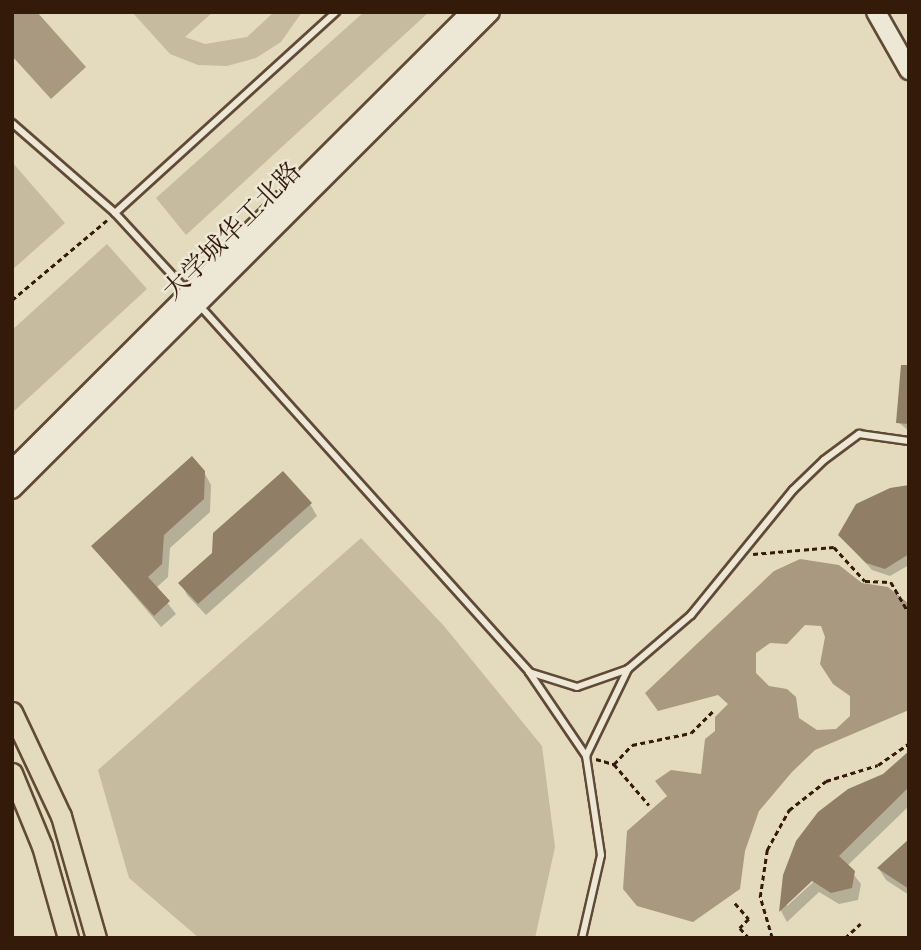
<!DOCTYPE html>
<html>
<head>
<meta charset="utf-8">
<style>
  body { margin:0 }
  #map { position:relative; width:921px; height:950px; overflow:hidden; background:#e4dbbe; font-family:Cardo,"Noto Serif SC",serif }
  div>[style] { position:absolute }
  [style*='--x'] { left:calc(var(--x)*1px); top:calc(var(--y)*1px); width:calc(var(--w)*1px); rotate:calc(var(--a)*1deg) }
  .green>* { inset:0; background:#c6ba9f }
  .water>* { inset:0; background:#a89980 }
  .shadow>* { inset:0; background:#0003 }
  .building>* { inset:0; background:#907e67 }
  .path>* { height:2.5px; margin-top:-1.25px; transform-origin:0; background:repeating-linear-gradient(90deg,#341a09 0 5px,transparent 0 8.5px) }
  .roads { filter:drop-shadow(2px 0 #604a36) drop-shadow(-2px 0 #604a36) drop-shadow(0 2px #604a36) drop-shadow(0 -2px #604a36) }
  .lane>* { height:6px; margin:-3px; padding:0 3px; transform-origin:3px; border-radius:3px; background:#ede8d5 }
  .secondary>* { height:18px; margin:-9px; padding:0 9px; transform-origin:9px; border-radius:9px; background:#ede8d5 }
  .primary>* { height:19px; margin:-9.5px; padding:0 9.5px; transform-origin:9.5px; border-radius:9.5px; background:#e4dbbe }
  span { translate:-50% -50%; white-space:nowrap; text-align:center; line-height:1.15; -webkit-text-stroke:5px #ede8d5; paint-order:stroke }
  .street-label { font-size:26px; color:#341a09 }
  .frame { position:absolute; inset:0; border:14px solid #341a09; pointer-events:none }
</style>
</head>
<body>
<div id="map">
  <div class="green">
    <div style="clip-path:polygon(132px 12px,213px 12px,185px 37px,205px 44px,247px 37px,274px 12px,302px 12px,281px 42px,256px 58px,227px 66px,198px 65px,170px 54px)"></div>
    <div style="clip-path:polygon(364px 12px,429px 12px,186px 235px,156px 198px)"></div>
    <div style="clip-path:polygon(12px 162px,65px 223px,12px 270px)"></div>
    <div style="clip-path:polygon(107px 244px,147px 289px,12px 413px,12px 330px)"></div>
    <div style="clip-path:polygon(361px 538px,444px 626px,542px 746px,555px 847px,535px 938px,199px 938px,129px 878px,98px 770px)"></div>
  </div>
  <div class="water">
    <div style="clip-path:polygon(12px 12px,37px 12px,86px 67px,51px 99px,12px 56px)"></div>
    <div style="clip-path:polygon(evenodd,800px 559px,839px 565px,862px 583px,888px 587px,909px 604px,909px 710px,815px 750px,792px 772px,759px 811px,745px 851px,740px 889px,693px 922px,637px 906px,623px 889px,627px 831px,667px 796px,655px 781px,671px 770px,701px 774px,705px 739px,715px 731px,715px 717px,728px 704px,718px 695px,658px 711px,645px 693px,774px 571px,800px 559px,805px 625px,821px 626px,825px 637px,820px 664px,833px 684px,850px 696px,850px 716px,836px 729px,817px 730px,799px 718px,796px 697px,787px 689px,769px 686px,756px 673px,756px 653px,770px 643px,787px 644px,805px 625px)"></div>
  </div>
  <div class="shadow">
    <div style="clip-path:polygon(909px 373px,909px 431px,898px 422px)"></div>
    <div style="clip-path:polygon(204px 472px,211px 485px,210px 512px,170px 548px,168px 577px,156px 588px,176px 614px,161px 627px,93px 547px)"></div>
    <div style="clip-path:polygon(909px 487px,909px 565px,890px 576px,872px 570px,840px 535px)"></div>
    <div style="clip-path:polygon(310px 504px,317px 516px,206px 615px,187px 595px,181px 583px)"></div>
    <div style="clip-path:polygon(evenodd,909px 753px,909px 806px,847px 866px,861px 884px,858px 900px,839px 904px,819px 892px,787px 922px,781px 911px,785px 876px,909px 753px,817px 874px,820px 876px,787px 906px,787px 901px,817px 874px)"></div>
    <div style="clip-path:polygon(909px 842px,909px 895px,886px 880px,879px 869px)"></div>
  </div>
  <div class="building">
    <div style="clip-path:polygon(901px 365px,909px 365px,909px 424px,896px 423px)"></div>
    <div style="clip-path:polygon(192px 456px,205px 471px,204px 499px,164px 535px,162px 564px,148px 577px,170px 601px,154px 616px,91px 546px)"></div>
    <div style="clip-path:polygon(283px 471px,312px 503px,198px 604px,178px 583px,212px 553px,213px 533px)"></div>
    <div style="clip-path:polygon(909px 485px,909px 554px,885px 569px,866px 563px,838px 535px,856px 504px,890px 488px)"></div>
    <div style="clip-path:polygon(909px 751px,909px 787px,839px 856px,855px 871px,852px 888px,831px 893px,812px 881px,779px 912px,783px 875px,796px 841px,818px 812px,848px 789px,883px 774px)"></div>
    <div style="clip-path:polygon(909px 839px,909px 889px,877px 868px)"></div>
  </div>
  <div class="path">
    <div style="--x:12;--y:300;--w:124;--a:-40.1"></div>
    <div style="--x:753;--y:554;--w:81;--a:-4.9"></div>
    <div style="--x:834;--y:547;--w:46;--a:47.6"></div>
    <div style="--x:865;--y:581;--w:26;--a:2"></div>
    <div style="--x:891;--y:582;--w:36;--a:60"></div>
    <div style="--x:596;--y:759;--w:19;--a:16"></div>
    <div style="--x:614;--y:764;--w:54;--a:49.5"></div>
    <div style="--x:614;--y:764;--w:26;--a:-47"></div>
    <div style="--x:632;--y:745;--w:60;--a:-11.5"></div>
    <div style="--x:691;--y:733;--w:33;--a:-45"></div>
    <div style="--x:735;--y:903;--w:21;--a:49"></div>
    <div style="--x:749;--y:919;--w:13;--a:135"></div>
    <div style="--x:740;--y:928;--w:13;--a:48"></div>
    <div style="--x:772;--y:938;--w:43;--a:-106.3"></div>
    <div style="--x:760;--y:897;--w:48;--a:-81.5"></div>
    <div style="--x:767;--y:850;--w:46;--a:-61.2"></div>
    <div style="--x:789;--y:810;--w:47;--a:-38.1"></div>
    <div style="--x:826;--y:781;--w:54;--a:-17.1"></div>
    <div style="--x:878;--y:765;--w:38;--a:-35"></div>
    <div style="--x:845;--y:938;--w:21;--a:-43"></div>
  </div>
  <div class="roads">
    <div class="lane">
      <div style="--x:12;--y:123;--w:137;--a:41.1"></div>
      <div style="--x:115;--y:213;--w:106;--a:47.3"></div>
      <div style="--x:115;--y:213;--w:299;--a:-42.3"></div>
      <div style="--x:200;--y:306;--w:492;--a:48"></div>
      <div style="--x:529;--y:672;--w:102;--a:55.8"></div>
      <div style="--x:529;--y:672;--w:50;--a:17.4"></div>
      <div style="--x:577;--y:687;--w:54;--a:-19.4"></div>
      <div style="--x:582;--y:938;--w:85;--a:-77.1"></div>
      <div style="--x:601;--y:855;--w:100;--a:-98.6"></div>
      <div style="--x:586;--y:756;--w:97;--a:-64.2"></div>
      <div style="--x:628;--y:669;--w:83;--a:-40.6"></div>
      <div style="--x:691;--y:615;--w:161;--a:-50.8"></div>
      <div style="--x:793;--y:490;--w:43;--a:-44.1"></div>
      <div style="--x:824;--y:460;--w:44;--a:-36.6"></div>
      <div style="--x:859;--y:434;--w:50;--a:8"></div>
    </div>
    <div class="secondary">
      <div style="--x:876;--y:12;--w:67;--a:60.4"></div>
      <div style="--x:12;--y:470;--w:648;--a:-44.94"></div>
      <div style="--x:12;--y:489;--w:675;--a:-44.94"></div>
    </div>
    <div class="primary">
      <div style="--x:12;--y:712;--w:115;--a:64.8"></div>
      <div style="--x:61;--y:816;--w:127;--a:74"></div>
      <div style="--x:12;--y:773;--w:79;--a:67.7"></div>
      <div style="--x:42;--y:846;--w:96;--a:74.2"></div>
    </div>
  </div>
  <div class="street-label">
    <span style="left:232px;top:231px;rotate:-45deg">大学城华工北路</span>
  </div>
  <div class="frame"></div>
</div>
</body>
</html>
